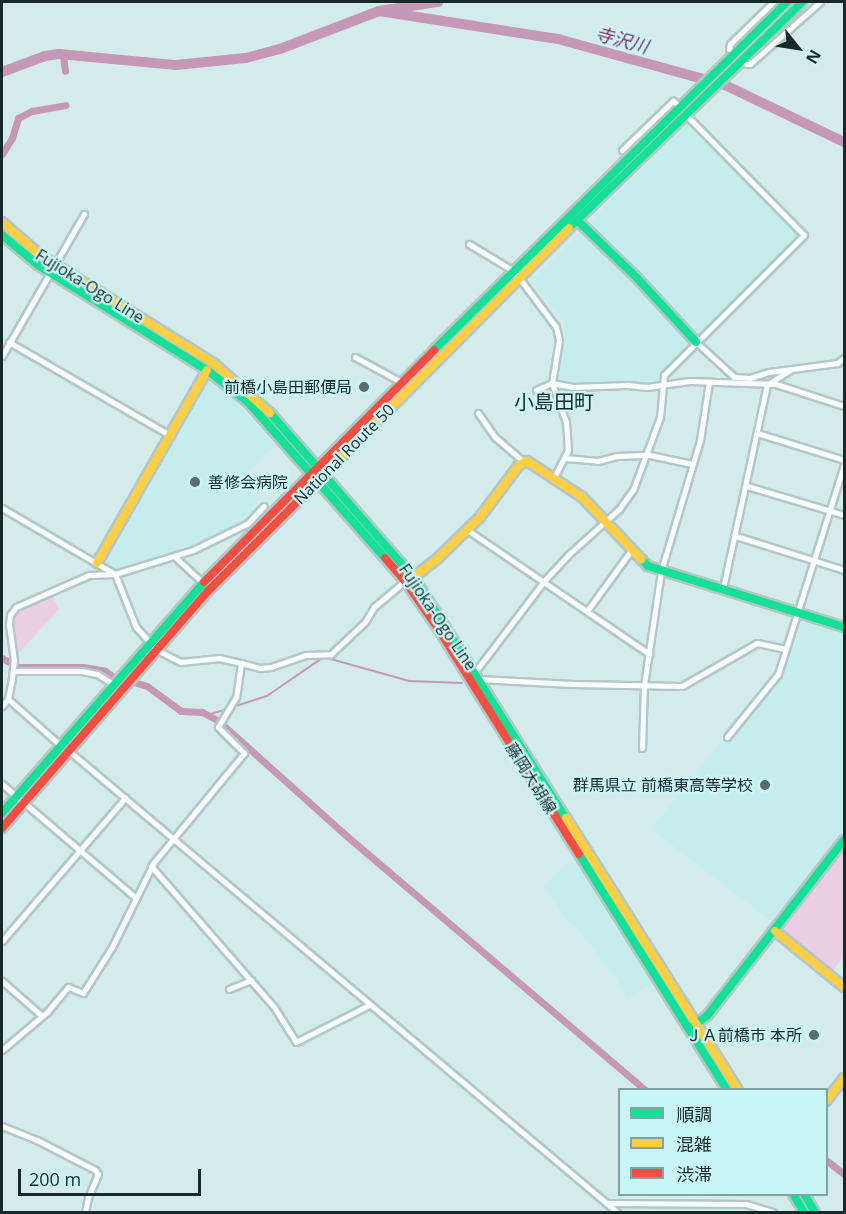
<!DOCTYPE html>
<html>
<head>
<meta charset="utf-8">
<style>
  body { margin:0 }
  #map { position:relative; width:846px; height:1214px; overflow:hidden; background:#d4ebec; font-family:"Open Sans","Noto Sans JP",sans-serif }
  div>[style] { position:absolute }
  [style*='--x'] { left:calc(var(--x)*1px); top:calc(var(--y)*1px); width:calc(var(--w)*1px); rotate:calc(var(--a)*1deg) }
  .built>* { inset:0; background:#c5edee }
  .green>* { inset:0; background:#ebcee3 }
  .stream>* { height:1.5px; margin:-0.75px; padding:0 0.75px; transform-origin:0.75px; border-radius:0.75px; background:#c598b5 }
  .canal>* { height:7px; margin:-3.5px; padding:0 3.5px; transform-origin:3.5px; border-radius:3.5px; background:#c598b5 }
  .river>* { height:10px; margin:-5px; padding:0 5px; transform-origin:5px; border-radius:5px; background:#c598b5 }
  .roads { filter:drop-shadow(2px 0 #b4c7c7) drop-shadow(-2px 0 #b4c7c7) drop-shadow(0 2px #b4c7c7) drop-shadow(0 -2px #b4c7c7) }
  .street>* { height:5px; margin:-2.5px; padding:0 2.5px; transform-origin:2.5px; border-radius:2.5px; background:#f9fcfc }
  .fast>* { height:8px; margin:-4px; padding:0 4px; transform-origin:4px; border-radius:4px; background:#16e098 }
  .slow>* { height:8px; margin:-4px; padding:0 4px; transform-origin:4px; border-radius:4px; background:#ffcf43 }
  .jam>* { height:8px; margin:-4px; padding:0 4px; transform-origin:4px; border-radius:4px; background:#f24e42 }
  .dots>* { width:16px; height:16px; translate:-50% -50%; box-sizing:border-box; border:3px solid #c9f5f6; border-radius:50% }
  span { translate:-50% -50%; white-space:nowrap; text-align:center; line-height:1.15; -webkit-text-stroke:4.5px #c9f5f6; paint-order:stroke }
  .street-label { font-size:16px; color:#182929 }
  .poi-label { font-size:16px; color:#182929 }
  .right { translate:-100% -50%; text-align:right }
  .left { translate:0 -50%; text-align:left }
  .water-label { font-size:18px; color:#862c63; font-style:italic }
  .quarter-label { font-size:20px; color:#182929 }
  .frame { position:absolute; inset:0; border:3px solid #182929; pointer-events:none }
  .legend { position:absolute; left:618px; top:1088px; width:210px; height:108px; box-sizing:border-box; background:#c9f5f6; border:2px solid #82a3a4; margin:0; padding:8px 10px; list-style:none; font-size:18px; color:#182929 }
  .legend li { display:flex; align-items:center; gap:12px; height:30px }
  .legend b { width:30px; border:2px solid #82a3a4 }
  .north { position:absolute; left:768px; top:18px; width:60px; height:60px; -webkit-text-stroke:4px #c9f5f6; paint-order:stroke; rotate:120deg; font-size:16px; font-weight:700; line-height:24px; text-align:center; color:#182929 }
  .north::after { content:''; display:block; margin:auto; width:21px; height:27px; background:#182929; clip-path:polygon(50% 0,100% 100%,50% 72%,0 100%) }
  .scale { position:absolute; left:18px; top:1169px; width:183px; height:27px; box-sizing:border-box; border:3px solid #182929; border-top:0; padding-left:8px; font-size:18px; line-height:21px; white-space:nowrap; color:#182929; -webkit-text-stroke:4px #c9f5f6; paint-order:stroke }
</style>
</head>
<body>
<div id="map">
  <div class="built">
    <div style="clip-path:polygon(688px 120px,801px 235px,661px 373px,661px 381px,650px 386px,557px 383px,555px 379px,567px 332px,565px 323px,536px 287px,535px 279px)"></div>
    <div style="clip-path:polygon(209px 380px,238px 404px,275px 445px,241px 480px,258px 499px,250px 507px,255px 512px,243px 523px,191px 548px,116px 571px,105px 560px)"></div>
    <div style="clip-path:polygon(802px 621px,844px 635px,844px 830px,772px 922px,651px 829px,721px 741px,730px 739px,779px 677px,785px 655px,791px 656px)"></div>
    <div style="clip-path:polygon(574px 858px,652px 983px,627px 999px,615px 977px,577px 928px,566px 920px,543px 886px)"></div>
  </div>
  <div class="green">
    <div style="clip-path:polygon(51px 593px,59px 609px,17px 655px,12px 617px,19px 609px)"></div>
    <div style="clip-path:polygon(844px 851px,844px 956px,833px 971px,783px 929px)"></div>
  </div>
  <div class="stream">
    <div style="--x:757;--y:647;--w:23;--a:10"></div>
    <div style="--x:788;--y:653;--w:37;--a:-73"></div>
    <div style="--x:799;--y:618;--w:47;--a:17.3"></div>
    <div style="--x:331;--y:659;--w:82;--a:15.6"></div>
    <div style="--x:410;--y:681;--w:52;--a:2.2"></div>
    <div style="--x:490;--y:683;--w:150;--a:2.3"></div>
    <div style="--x:649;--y:689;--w:35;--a:0"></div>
    <div style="--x:684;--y:689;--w:71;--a:-30.5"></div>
    <div style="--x:236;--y:706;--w:33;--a:-18"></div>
    <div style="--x:267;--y:696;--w:69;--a:-34.4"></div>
    <div style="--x:207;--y:715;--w:18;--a:-16"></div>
  </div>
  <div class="canal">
    <div style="--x:63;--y:55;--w:16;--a:83"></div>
    <div style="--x:2;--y:154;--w:19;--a:-58"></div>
    <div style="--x:12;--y:138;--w:21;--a:-73"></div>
    <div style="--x:18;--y:118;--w:16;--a:-27"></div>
    <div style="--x:32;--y:111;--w:34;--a:-10"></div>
    <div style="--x:2;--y:658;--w:18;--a:29"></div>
    <div style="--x:18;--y:667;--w:65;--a:0"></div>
    <div style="--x:83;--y:667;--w:22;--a:10"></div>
    <div style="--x:105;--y:671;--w:7;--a:34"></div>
    <div style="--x:137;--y:683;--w:10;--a:17"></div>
    <div style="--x:147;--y:686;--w:42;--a:36.3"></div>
    <div style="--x:181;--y:711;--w:21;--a:3"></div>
    <div style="--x:202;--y:712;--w:17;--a:28"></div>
    <div style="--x:224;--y:726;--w:159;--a:41.9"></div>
    <div style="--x:342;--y:832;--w:398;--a:40.4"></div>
    <div style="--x:826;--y:1160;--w:23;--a:38"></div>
  </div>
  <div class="river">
    <div style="--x:379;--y:11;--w:181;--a:8.9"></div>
    <div style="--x:558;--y:39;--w:173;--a:15.4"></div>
    <div style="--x:725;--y:85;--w:132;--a:25.6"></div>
    <div style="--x:2;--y:72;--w:46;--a:-20.4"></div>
    <div style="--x:45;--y:56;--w:14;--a:-8"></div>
    <div style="--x:59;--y:54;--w:118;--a:5.4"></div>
    <div style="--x:176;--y:65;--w:70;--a:-5.7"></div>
    <div style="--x:246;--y:58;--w:35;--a:-15"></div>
    <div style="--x:280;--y:49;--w:106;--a:-21"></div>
    <div style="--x:379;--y:11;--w:60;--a:-8.7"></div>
  </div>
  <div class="roads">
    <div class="street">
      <div style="--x:729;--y:49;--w:5;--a:-79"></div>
      <div style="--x:730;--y:44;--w:60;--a:-44.3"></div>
      <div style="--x:746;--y:64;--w:4;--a:0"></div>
      <div style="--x:750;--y:64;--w:94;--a:-41.5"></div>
      <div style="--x:622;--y:150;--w:71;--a:-43.9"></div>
      <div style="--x:673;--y:101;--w:4;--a:34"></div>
      <div style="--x:469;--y:244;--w:52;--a:31"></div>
      <div style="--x:514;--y:271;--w:70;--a:53.1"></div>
      <div style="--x:556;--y:327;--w:13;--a:77"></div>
      <div style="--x:559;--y:340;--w:44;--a:99.2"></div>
      <div style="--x:552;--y:383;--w:41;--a:70.3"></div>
      <div style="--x:566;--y:422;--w:28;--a:86"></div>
      <div style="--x:568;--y:450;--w:33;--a:117"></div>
      <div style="--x:9;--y:342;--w:187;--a:30.1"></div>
      <div style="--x:696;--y:342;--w:52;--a:42.6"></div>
      <div style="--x:734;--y:377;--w:16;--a:4"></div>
      <div style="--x:750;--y:378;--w:20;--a:-18"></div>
      <div style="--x:769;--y:372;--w:69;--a:-7.5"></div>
      <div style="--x:837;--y:363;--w:9;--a:-36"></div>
      <div style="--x:2;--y:356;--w:164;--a:-60"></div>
      <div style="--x:355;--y:357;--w:52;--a:28.5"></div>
      <div style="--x:768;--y:384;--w:26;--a:-32"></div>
      <div style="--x:536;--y:390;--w:17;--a:-24"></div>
      <div style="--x:552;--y:383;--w:21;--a:11"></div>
      <div style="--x:573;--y:387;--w:55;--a:-2.1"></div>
      <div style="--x:628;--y:385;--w:19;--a:6"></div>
      <div style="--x:647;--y:387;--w:43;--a:-7.9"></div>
      <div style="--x:690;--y:381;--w:86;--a:2"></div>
      <div style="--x:776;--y:384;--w:71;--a:17.9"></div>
      <div style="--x:478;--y:413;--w:29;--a:55"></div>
      <div style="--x:495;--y:437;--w:38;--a:41"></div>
      <div style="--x:757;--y:433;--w:91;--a:17.2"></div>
      <div style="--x:565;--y:458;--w:33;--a:5"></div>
      <div style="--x:598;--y:461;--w:20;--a:-15"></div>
      <div style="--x:617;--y:456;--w:33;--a:-2"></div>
      <div style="--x:650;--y:455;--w:43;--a:12.1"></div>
      <div style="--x:747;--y:486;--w:101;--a:16.6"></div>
      <div style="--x:2;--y:508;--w:131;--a:30.3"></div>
      <div style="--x:115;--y:574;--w:57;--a:68.4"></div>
      <div style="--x:136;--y:627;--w:31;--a:48"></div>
      <div style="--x:157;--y:650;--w:27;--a:27"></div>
      <div style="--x:181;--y:662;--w:38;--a:-6"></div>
      <div style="--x:219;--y:658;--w:23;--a:13"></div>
      <div style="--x:241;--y:663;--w:34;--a:98"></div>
      <div style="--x:236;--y:697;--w:35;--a:121"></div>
      <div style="--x:218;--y:727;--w:37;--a:45"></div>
      <div style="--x:244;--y:753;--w:141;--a:129.5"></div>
      <div style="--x:154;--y:862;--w:95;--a:116.3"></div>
      <div style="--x:112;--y:947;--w:54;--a:122.2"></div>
      <div style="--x:83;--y:993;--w:16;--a:-158"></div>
      <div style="--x:68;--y:987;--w:33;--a:130"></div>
      <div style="--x:47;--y:1012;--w:59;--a:139.8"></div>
      <div style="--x:466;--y:529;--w:222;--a:34.3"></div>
      <div style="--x:736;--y:536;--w:113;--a:17.5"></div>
      <div style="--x:174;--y:556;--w:40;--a:43"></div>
      <div style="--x:723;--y:588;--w:208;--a:-77.8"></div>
      <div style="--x:587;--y:611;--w:77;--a:-54"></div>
      <div style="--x:241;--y:663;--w:20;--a:15"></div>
      <div style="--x:260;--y:668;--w:11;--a:-5"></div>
      <div style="--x:271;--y:667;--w:37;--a:-19"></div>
      <div style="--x:306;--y:655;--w:25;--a:-2"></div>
      <div style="--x:331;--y:654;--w:47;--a:-43.3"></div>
      <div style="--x:365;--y:622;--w:17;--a:-59"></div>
      <div style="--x:374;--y:607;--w:40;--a:-40"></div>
      <div style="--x:13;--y:671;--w:68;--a:0"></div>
      <div style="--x:81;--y:671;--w:16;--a:11"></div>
      <div style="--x:97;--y:674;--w:19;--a:32"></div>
      <div style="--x:475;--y:672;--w:114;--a:-52.8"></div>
      <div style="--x:544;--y:581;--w:35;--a:-47"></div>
      <div style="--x:568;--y:555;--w:69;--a:-42"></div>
      <div style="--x:619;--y:509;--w:24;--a:-54"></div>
      <div style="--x:633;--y:490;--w:78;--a:-69.7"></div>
      <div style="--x:660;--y:417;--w:42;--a:-84.6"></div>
      <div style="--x:664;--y:375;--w:198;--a:-45"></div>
      <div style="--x:804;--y:235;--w:163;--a:-134.5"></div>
      <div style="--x:479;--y:679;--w:93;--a:3.1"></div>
      <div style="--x:572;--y:684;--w:110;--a:1"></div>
      <div style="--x:682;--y:686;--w:86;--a:-29.8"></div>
      <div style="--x:757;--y:643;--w:29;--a:12"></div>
      <div style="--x:8;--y:699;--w:69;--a:41.5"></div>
      <div style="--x:2;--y:706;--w:9;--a:-49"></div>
      <div style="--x:8;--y:699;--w:21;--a:-79"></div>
      <div style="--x:12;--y:678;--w:18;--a:-84"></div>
      <div style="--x:14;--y:660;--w:35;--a:-98"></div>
      <div style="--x:9;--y:625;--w:10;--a:-84"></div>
      <div style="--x:10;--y:615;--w:10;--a:-53"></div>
      <div style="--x:16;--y:607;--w:80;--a:-23.7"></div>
      <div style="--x:89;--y:575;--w:26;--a:-2"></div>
      <div style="--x:115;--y:574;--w:82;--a:-17.1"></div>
      <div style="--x:193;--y:550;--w:61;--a:-26.1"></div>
      <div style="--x:248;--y:523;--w:23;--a:-47"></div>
      <div style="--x:727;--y:737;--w:81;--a:-51"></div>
      <div style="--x:778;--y:674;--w:219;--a:-72.5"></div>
      <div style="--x:642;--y:748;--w:63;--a:-88.2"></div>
      <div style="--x:644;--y:685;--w:115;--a:-81.5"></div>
      <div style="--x:661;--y:571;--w:137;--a:-73.4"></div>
      <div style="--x:700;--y:440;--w:59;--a:-81.2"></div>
      <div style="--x:69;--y:751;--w:716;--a:40.07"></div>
      <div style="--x:2;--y:784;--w:176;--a:40.4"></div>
      <div style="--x:151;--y:866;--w:187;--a:48.9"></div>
      <div style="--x:274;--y:1007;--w:41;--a:57.8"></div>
      <div style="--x:296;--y:1042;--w:82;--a:-26.9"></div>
      <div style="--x:2;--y:941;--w:189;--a:-49.3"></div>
      <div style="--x:2;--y:981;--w:53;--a:41.2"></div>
      <div style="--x:229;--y:989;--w:24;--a:-22"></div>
      <div style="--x:2;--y:1126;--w:38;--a:22"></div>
      <div style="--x:37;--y:1140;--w:65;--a:27.3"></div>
      <div style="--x:95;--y:1170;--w:5;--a:53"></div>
      <div style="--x:98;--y:1174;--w:25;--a:113"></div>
      <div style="--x:88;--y:1197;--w:15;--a:101"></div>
      <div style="--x:606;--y:1203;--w:140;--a:0.4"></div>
      <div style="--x:746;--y:1204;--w:28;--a:17"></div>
    </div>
    <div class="fast">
      <div style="--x:577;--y:220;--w:83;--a:44"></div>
      <div style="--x:637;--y:278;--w:87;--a:47.3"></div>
      <div style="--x:569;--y:228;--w:325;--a:-44.1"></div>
      <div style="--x:2;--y:235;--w:47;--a:39.8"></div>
      <div style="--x:38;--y:265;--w:199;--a:31.9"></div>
      <div style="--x:207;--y:370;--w:52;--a:38"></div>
      <div style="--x:248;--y:402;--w:208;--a:48.7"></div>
      <div style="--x:434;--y:350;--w:496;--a:-44.6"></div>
      <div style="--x:270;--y:413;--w:219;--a:48.9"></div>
      <div style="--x:414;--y:578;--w:284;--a:57.7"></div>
      <div style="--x:641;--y:559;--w:10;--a:45"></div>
      <div style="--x:648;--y:566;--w:205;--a:17.3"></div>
      <div style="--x:2;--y:813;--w:307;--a:-48.8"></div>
      <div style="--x:579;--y:854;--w:279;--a:57.9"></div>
      <div style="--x:693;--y:1026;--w:17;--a:-36"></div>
      <div style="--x:707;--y:1016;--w:223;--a:-52.1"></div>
      <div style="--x:793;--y:1194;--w:21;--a:59"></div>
      <div style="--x:804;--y:1194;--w:21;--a:59"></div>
    </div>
    <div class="slow">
      <div style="--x:2;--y:222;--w:50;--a:41"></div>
      <div style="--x:40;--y:255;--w:204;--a:32"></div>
      <div style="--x:213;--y:363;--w:76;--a:41.3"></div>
      <div style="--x:321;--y:478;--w:352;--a:-45.2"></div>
      <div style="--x:97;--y:563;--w:222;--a:-60.3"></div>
      <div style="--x:410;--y:580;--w:36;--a:-38"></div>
      <div style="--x:438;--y:558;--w:59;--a:-44.3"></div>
      <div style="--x:480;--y:517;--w:65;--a:-53.1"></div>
      <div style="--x:519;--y:465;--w:9;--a:-27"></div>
      <div style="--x:527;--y:461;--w:66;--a:33.2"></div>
      <div style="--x:582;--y:497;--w:86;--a:46.4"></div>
      <div style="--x:566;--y:818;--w:322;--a:57.7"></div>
      <div style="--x:775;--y:931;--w:89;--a:39.1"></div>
      <div style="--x:826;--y:1101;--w:29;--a:-52"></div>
    </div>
    <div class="jam">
      <div style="--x:385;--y:558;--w:30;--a:49"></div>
      <div style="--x:405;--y:581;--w:60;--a:55.2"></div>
      <div style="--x:439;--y:630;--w:264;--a:58"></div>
      <div style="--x:204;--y:582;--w:327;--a:-45.2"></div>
      <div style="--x:2;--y:828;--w:315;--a:-49"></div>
      <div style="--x:209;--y:590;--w:158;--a:-45"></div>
    </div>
  </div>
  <div class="dots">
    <div style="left:364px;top:387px;background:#5a6d6d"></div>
    <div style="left:195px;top:482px;background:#5a6d6d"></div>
    <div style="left:765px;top:785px;background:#5a6d6d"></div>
    <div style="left:814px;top:1035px;background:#5a6d6d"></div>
  </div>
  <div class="street-label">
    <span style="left:90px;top:286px;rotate:32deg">Fujioka-Ogo Line</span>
    <span style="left:344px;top:454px;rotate:-45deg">National Route 50</span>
    <span style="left:438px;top:617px;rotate:56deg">Fujioka-Ogo Line</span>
    <span style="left:531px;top:778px;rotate:58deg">藤岡大胡線</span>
  </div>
  <div class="poi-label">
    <span class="right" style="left:352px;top:387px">前橋小島田郵便局</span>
    <span class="left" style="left:208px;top:482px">善修会病院</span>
    <span class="right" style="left:753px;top:785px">群馬県立 前橋東高等学校</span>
    <span class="right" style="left:802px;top:1035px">ＪＡ前橋市 本所</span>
  </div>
  <div class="water-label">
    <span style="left:622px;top:40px;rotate:15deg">寺沢川</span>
  </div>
  <div class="quarter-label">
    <span style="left:554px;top:401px">小島田町</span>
  </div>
  <div class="frame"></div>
  <ul class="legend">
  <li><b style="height:8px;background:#16e098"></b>順調</li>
  <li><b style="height:8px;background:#ffcf43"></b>混雑</li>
  <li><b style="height:8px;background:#f24e42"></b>渋滞</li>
  </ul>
  <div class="north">N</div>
  <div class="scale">200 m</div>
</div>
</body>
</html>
